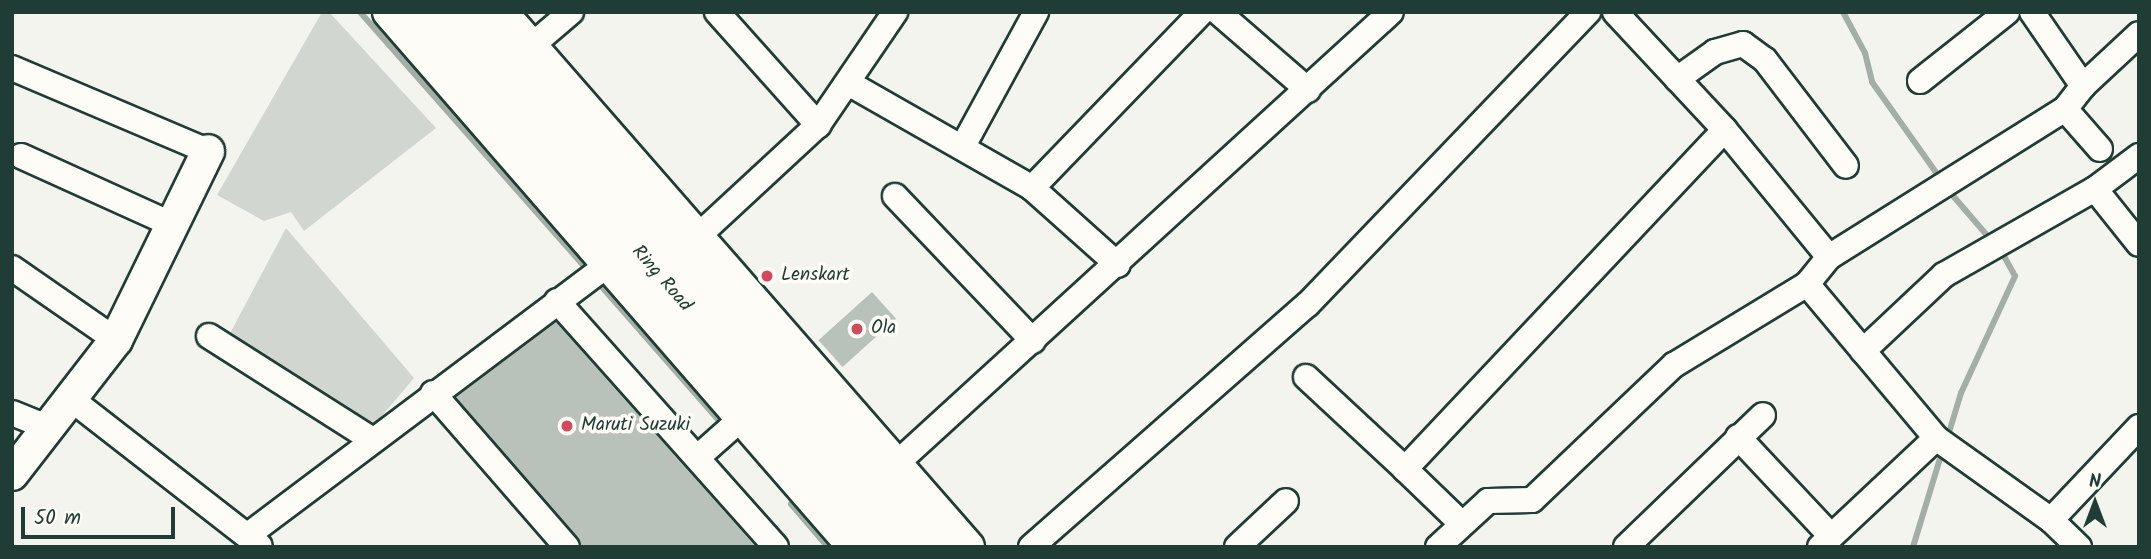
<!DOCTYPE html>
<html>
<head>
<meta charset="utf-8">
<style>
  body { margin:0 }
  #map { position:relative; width:2151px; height:559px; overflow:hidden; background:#f4f4ef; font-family:Kalam,sans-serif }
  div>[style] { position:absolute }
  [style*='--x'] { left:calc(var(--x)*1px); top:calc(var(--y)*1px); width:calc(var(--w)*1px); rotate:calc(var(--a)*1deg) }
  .green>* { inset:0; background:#d1d6d1 }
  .stream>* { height:6px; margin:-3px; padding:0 3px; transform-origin:3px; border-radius:3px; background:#a3aea7 }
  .building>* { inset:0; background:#b9c1bb; transform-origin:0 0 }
  .roads { filter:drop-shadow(2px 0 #1f3d34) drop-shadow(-2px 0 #1f3d34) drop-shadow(0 2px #1f3d34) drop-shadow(0 -2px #1f3d34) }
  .minor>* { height:24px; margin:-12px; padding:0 12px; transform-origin:12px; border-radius:12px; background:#fdfcf7 }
  .tertiary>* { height:32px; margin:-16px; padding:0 16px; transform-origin:16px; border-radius:16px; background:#fdfcf7 }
  .trunk>* { height:38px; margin:-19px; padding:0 19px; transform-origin:19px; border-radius:19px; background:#fdfcf7 }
  .dots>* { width:19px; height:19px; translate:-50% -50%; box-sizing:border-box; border:4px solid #fdfcf7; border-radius:50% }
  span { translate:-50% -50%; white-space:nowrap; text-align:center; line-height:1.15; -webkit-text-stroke:7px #fdfcf7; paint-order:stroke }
  .poi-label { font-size:19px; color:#1f3d34 }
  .left { translate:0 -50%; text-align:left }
  .street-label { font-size:19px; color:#1f3d34 }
  .frame { position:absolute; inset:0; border:14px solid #1f3d34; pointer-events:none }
  .north { position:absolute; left:2060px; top:468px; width:70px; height:70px; -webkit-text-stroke:5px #fdfcf7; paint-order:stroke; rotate:0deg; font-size:19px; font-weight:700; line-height:28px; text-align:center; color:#1f3d34 }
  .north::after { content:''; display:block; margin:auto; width:24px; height:32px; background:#1f3d34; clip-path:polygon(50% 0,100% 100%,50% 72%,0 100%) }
  .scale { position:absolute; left:21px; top:507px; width:154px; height:32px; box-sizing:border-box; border:4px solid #1f3d34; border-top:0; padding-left:9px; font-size:21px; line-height:24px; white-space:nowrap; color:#1f3d34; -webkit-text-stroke:5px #fdfcf7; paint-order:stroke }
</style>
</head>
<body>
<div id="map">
  <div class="green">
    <div style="clip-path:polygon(322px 12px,329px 12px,436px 128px,304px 231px,291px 212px,264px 221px,217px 195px)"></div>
    <div style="clip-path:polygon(286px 228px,414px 378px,375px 424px,228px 337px)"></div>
  </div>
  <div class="stream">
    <div style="--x:360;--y:12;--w:345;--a:48.6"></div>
    <div style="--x:1843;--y:12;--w:47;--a:61.8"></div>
    <div style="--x:1865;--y:53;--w:30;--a:76"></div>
    <div style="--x:1872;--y:82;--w:121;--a:54.7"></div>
    <div style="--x:1948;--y:190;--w:66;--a:49.3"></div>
    <div style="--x:595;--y:279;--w:193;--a:48.8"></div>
    <div style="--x:1947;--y:439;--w:48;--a:-73.1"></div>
    <div style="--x:1961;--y:393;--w:129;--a:-65.2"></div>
    <div style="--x:2015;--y:276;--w:29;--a:-119"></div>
    <div style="--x:791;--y:504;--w:57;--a:49.3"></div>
    <div style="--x:1913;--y:547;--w:102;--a:-73"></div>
  </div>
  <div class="building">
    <div style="left:872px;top:292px;width:36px;height:72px;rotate:48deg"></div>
    <div style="clip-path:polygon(556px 322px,756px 547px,582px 547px,456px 397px)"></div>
  </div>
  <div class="roads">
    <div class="minor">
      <div style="--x:717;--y:12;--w:152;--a:48.2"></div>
      <div style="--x:1218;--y:12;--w:119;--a:40.9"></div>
      <div style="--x:1615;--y:12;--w:161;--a:47"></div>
      <div style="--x:1725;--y:130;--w:164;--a:50.7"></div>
      <div style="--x:1829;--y:257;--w:35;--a:129"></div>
      <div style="--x:1807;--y:284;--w:201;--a:50"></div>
      <div style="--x:1936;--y:438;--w:141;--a:35.5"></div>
      <div style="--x:2051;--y:520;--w:39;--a:44"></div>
      <div style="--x:2032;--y:12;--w:90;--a:55.4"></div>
      <div style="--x:2083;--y:86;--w:29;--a:128"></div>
      <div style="--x:2065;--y:109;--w:53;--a:48.8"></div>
      <div style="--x:530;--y:47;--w:54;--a:-40.5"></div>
      <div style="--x:12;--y:68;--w:213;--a:23"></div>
      <div style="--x:1677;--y:79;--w:47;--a:-35.4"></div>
      <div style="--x:1715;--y:52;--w:29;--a:-16"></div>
      <div style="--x:1743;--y:44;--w:27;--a:36"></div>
      <div style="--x:1765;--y:60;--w:133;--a:52.6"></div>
      <div style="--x:1920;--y:81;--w:111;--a:-38.4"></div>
      <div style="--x:850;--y:84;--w:210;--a:29.7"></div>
      <div style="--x:1032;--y:188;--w:115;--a:41.8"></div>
      <div style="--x:2083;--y:86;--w:76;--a:-42.9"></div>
      <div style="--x:963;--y:146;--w:153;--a:-61.4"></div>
      <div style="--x:21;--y:156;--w:162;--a:24.4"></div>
      <div style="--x:2139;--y:156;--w:55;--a:143.1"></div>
      <div style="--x:2095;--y:189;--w:70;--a:51.3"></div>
      <div style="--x:1032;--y:188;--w:245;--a:-46"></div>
      <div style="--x:895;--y:196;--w:200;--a:46.4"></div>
      <div style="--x:697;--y:237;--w:165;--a:-42.8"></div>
      <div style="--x:818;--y:125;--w:137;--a:-55.7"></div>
      <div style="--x:1829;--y:257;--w:279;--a:-32.1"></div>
      <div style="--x:12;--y:268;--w:126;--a:34.7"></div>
      <div style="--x:557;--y:301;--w:329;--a:48.3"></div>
      <div style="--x:209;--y:336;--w:191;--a:32.4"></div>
      <div style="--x:1863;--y:351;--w:111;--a:-43.2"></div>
      <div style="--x:1944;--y:275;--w:174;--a:-29.7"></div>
      <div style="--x:1306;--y:377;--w:135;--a:42.9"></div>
      <div style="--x:1405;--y:469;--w:466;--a:-46.7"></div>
      <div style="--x:433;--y:393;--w:204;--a:49"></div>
      <div style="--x:71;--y:399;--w:239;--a:37.9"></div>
      <div style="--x:12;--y:413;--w:40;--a:22"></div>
      <div style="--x:1738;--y:437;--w:136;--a:46.8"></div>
      <div style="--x:698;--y:457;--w:59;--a:-41.6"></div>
      <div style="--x:896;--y:464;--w:670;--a:-42.4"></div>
      <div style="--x:1405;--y:469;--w:79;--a:44"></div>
      <div style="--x:2051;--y:520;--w:128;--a:-46.6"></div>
      <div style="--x:248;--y:535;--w:451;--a:-36.9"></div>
      <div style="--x:1031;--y:547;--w:368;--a:-41.3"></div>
      <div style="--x:1308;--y:304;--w:405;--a:-46.2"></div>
      <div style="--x:1237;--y:547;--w:67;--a:-43.2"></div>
      <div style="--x:1438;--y:547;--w:68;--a:-42.6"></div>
      <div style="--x:1488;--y:501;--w:44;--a:-1.3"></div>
      <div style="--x:1532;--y:500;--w:196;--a:-43.6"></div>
      <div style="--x:1674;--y:365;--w:156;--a:-31.3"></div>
      <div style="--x:1626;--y:547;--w:190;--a:-43.9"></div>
      <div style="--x:1820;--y:547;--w:159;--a:-43.2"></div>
    </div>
    <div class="tertiary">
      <div style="--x:389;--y:12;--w:709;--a:49"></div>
      <div style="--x:501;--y:12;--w:710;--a:48.88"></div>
      <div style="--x:12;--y:474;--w:170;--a:-52.2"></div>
      <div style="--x:116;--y:340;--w:210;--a:-64"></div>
    </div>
    <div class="trunk">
      <div style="--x:427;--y:12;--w:711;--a:48.82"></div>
      <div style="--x:471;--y:12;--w:710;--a:48.88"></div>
    </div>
  </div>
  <div class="dots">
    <div style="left:767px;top:276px;background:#d1495b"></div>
    <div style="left:857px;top:329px;background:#d1495b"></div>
    <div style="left:567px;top:426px;background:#d1495b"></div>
  </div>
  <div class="poi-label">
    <span class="left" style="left:781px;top:276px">Lenskart</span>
    <span class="left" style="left:871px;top:329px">Ola</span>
    <span class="left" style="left:581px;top:426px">Maruti Suzuki</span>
  </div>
  <div class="street-label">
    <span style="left:661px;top:279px;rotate:49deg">Ring Road</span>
  </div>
  <div class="frame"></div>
  <div class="north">N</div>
  <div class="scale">50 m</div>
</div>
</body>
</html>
